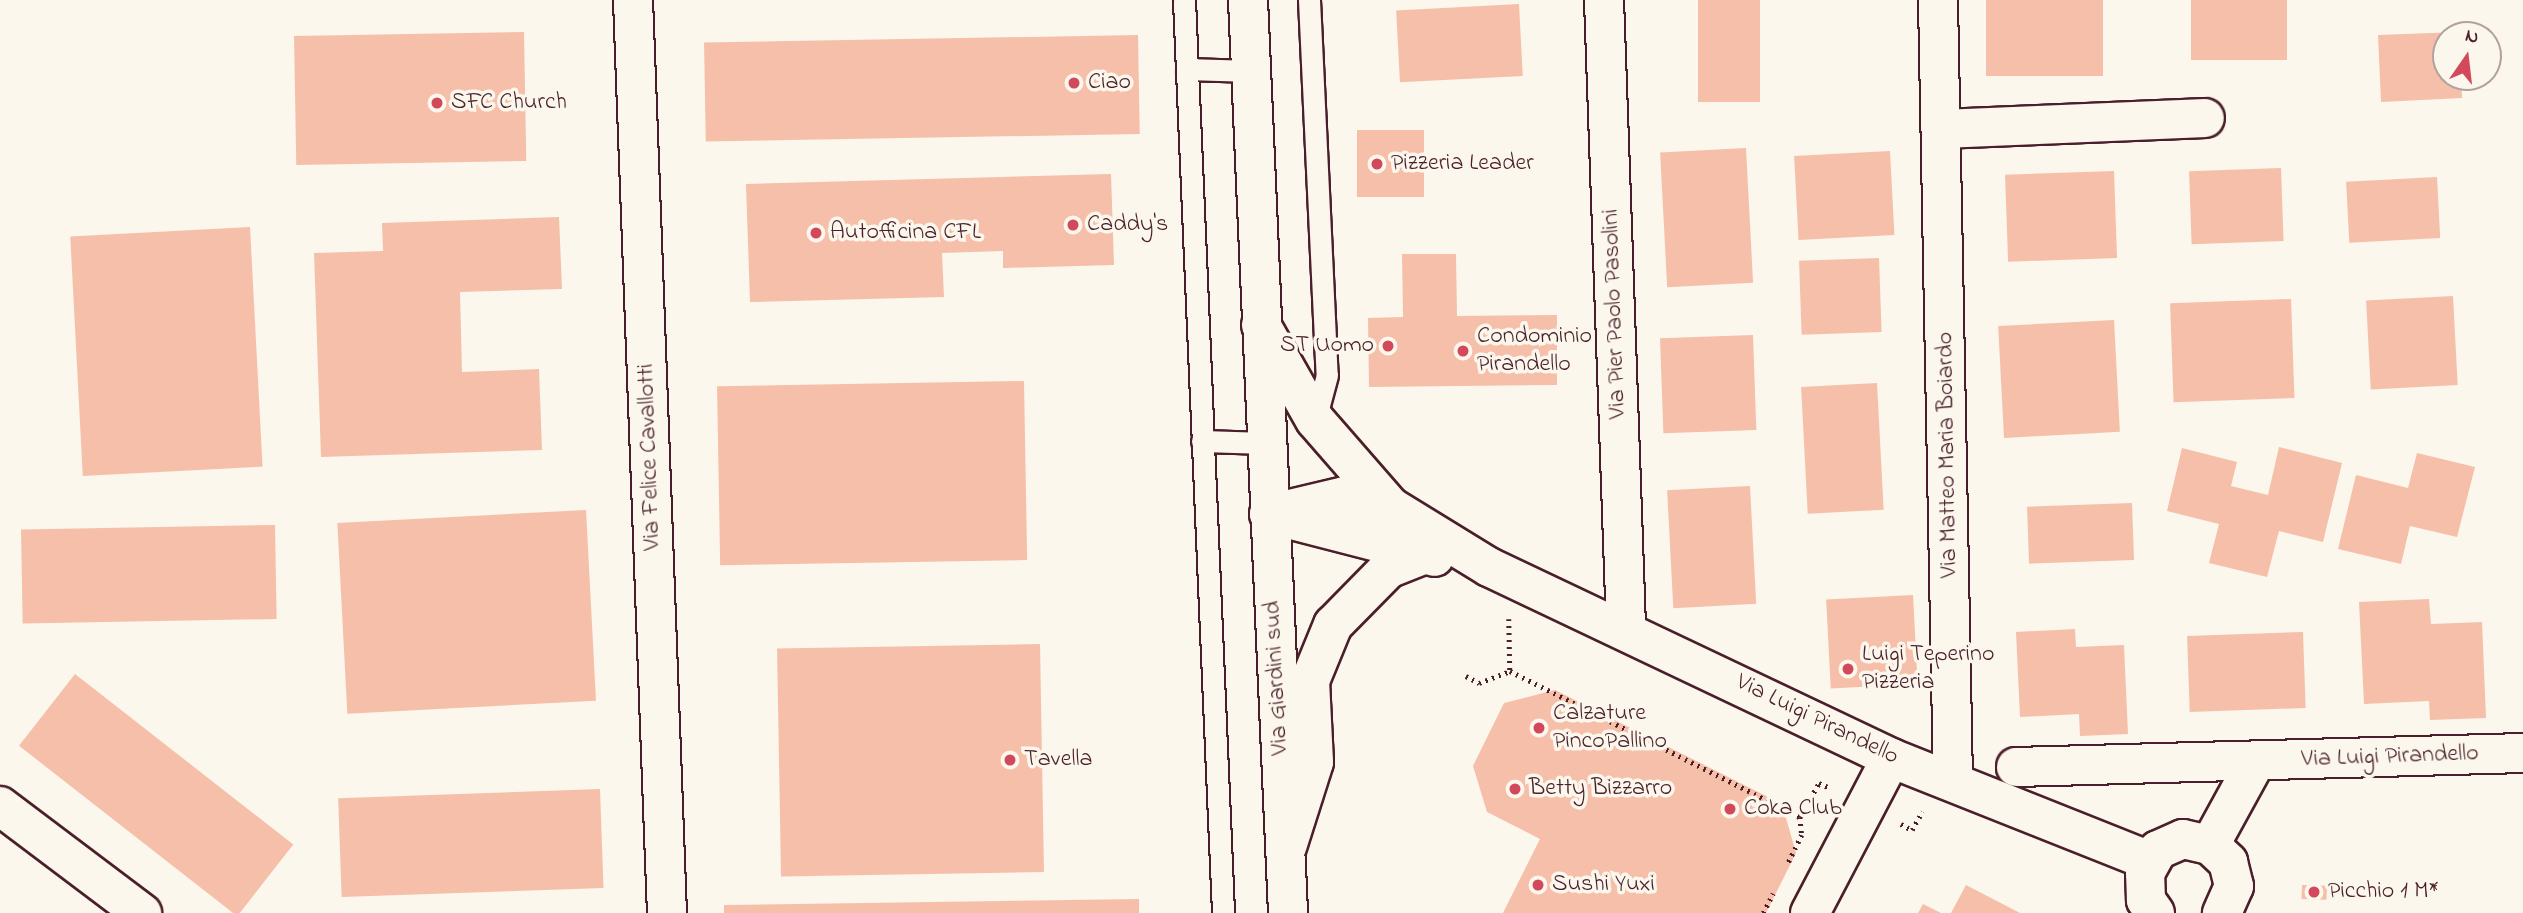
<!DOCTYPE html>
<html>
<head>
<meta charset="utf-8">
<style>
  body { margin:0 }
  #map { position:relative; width:2523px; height:913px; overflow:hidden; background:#fbf7ec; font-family:"Indie Flower",sans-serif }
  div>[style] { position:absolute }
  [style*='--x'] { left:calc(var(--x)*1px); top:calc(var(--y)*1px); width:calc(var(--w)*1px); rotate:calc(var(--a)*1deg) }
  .building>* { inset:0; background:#f6bfa9; transform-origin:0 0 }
  .path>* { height:4.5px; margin-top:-2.25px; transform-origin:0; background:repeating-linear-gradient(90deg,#4a1f2b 0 2px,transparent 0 7px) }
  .roads { filter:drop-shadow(2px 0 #4a1f2b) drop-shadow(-2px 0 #4a1f2b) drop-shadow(0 2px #4a1f2b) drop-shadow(0 -2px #4a1f2b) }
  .service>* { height:21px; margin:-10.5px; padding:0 10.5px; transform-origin:10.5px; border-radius:10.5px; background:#fbf7ec }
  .minor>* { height:38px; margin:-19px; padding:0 19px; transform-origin:19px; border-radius:19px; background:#fbf7ec }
  .secondary>* { height:38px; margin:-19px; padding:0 19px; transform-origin:19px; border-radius:19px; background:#fbf7ec }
  .dots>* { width:19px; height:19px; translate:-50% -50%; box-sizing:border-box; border:4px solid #fbf7ec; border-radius:50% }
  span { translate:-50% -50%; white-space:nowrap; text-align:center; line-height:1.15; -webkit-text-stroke:7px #fbf7ec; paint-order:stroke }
  .poi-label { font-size:24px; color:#4a1f2b }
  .left { translate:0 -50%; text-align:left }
  .right { translate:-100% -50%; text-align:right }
  .street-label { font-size:24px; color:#4a1f2b }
  .north { position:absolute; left:2432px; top:21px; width:70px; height:70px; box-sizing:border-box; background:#fbf7ec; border:2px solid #b4a19f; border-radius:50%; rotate:14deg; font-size:19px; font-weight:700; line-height:28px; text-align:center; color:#4a1f2b }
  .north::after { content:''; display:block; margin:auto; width:24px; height:32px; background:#d1495b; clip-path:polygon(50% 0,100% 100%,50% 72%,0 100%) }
</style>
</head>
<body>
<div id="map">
  <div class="building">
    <div style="left:1698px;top:0;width:62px;height:102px"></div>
    <div style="left:1986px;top:0;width:117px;height:76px"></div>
    <div style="left:2191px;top:0;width:96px;height:60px"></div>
    <div style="left:1519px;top:4px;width:72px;height:123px;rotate:87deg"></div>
    <div style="left:524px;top:32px;width:129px;height:230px;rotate:89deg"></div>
    <div style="clip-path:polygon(2459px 32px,2446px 35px,2446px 77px,2461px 77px,2462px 98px,2381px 102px,2378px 35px)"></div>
    <div style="left:1138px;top:35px;width:99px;height:434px;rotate:89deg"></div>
    <div style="left:1357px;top:130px;width:67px;height:67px"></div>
    <div style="left:1746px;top:148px;width:135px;height:86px;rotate:87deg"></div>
    <div style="left:1890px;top:151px;width:84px;height:96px;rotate:87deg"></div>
    <div style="left:2281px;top:168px;width:73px;height:92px;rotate:88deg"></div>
    <div style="left:2114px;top:171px;width:87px;height:109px;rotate:88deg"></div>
    <div style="clip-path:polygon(1111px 174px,1114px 265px,1003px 268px,1003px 251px,942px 253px,944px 297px,750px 302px,746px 184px)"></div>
    <div style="left:2437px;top:177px;width:61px;height:91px;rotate:87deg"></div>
    <div style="clip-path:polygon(559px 217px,562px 289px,460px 292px,462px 372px,539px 369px,542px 450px,321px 457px,314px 253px,383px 251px,382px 223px)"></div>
    <div style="left:250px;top:227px;width:240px;height:180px;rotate:87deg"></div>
    <div style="clip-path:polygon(1402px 254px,1456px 254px,1457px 316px,1557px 315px,1557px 385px,1369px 387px,1368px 318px,1403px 317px)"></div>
    <div style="left:1879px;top:258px;width:74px;height:80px;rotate:88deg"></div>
    <div style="left:2453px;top:296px;width:89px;height:87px;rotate:87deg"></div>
    <div style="left:2291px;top:299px;width:99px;height:121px;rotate:88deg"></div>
    <div style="left:2114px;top:320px;width:112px;height:116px;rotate:87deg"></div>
    <div style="left:1753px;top:335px;width:95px;height:93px;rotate:88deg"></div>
    <div style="left:1024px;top:381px;width:179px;height:307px;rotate:89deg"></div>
    <div style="left:1877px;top:383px;width:127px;height:76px;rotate:87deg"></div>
    <div style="clip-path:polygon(2279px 447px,2342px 463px,2323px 542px,2279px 531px,2267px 577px,2209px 563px,2219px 524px,2167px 511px,2182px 448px,2237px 462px,2231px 486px,2268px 495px)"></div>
    <div style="clip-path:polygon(2417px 453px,2475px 467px,2457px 537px,2410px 526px,2401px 564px,2338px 549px,2356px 475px,2408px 488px)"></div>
    <div style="left:1750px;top:486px;width:118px;height:83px;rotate:87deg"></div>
    <div style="left:2132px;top:503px;width:57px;height:105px;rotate:88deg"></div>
    <div style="left:586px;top:510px;width:191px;height:249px;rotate:87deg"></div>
    <div style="left:275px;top:525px;width:94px;height:254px;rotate:89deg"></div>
    <div style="left:1913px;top:595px;width:89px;height:87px;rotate:87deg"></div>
    <div style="clip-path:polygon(2429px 599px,2431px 624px,2482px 622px,2486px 718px,2430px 720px,2429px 701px,2364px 704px,2359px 602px)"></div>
    <div style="clip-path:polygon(2075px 629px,2076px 647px,2124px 645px,2128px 734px,2080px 736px,2079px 714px,2020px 717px,2016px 632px)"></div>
    <div style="left:2303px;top:632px;width:76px;height:116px;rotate:88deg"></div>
    <div style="left:1040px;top:644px;width:228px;height:263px;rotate:89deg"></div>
    <div style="left:75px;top:674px;width:277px;height:91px;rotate:38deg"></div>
    <div style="clip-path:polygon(1555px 690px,1782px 804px,1796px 853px,1766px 913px,1503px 913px,1540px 839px,1487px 812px,1473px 766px,1504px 703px)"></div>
    <div style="left:600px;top:789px;width:99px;height:262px;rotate:88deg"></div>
    <div style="clip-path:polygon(1966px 885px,2020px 913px,1951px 913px)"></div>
    <div style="left:2302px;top:885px;width:25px;height:14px;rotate:2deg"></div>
    <div style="clip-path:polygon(1139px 899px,1139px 913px,724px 913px,724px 905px)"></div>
    <div style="clip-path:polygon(1923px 904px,1941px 913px,1918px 913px)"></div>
  </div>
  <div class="path">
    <div style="--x:1509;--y:619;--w:52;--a:88.9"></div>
    <div style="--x:1466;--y:676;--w:15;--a:28"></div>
    <div style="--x:1479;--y:683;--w:33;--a:-21"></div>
    <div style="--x:1510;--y:671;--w:325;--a:26.7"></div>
    <div style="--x:1800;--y:817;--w:18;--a:84"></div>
    <div style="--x:1802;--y:835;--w:34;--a:116"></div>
    <div style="--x:1800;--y:817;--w:39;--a:-61"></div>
    <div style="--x:1819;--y:783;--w:12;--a:24"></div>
    <div style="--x:1901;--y:824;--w:13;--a:29"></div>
    <div style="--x:1912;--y:830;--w:21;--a:-61"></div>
    <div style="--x:1763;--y:913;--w:22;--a:-63"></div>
  </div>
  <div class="roads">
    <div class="service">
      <div style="--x:1184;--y:0;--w:914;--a:87.55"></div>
      <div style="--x:1309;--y:0;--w:375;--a:87.3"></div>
      <div style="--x:1327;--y:375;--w:47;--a:104.9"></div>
      <div style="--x:1187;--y:69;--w:64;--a:1.8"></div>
      <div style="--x:1202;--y:441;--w:64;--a:1.8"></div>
    </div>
    <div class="minor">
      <div style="--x:633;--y:0;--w:914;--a:87.87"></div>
      <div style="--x:1604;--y:0;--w:628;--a:87.99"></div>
      <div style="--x:1938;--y:0;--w:781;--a:88.9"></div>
      <div style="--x:1943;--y:129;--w:262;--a:-2.4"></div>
      <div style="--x:1261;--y:325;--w:109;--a:60.4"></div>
      <div style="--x:1315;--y:420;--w:116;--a:48.9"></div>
      <div style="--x:1269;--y:514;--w:78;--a:-13.3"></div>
      <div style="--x:1345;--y:496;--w:47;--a:13.4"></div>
      <div style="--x:1391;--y:507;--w:115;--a:31.5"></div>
      <div style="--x:1489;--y:567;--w:445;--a:25.4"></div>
      <div style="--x:1891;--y:758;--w:279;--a:21.7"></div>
      <div style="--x:1269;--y:514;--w:171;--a:14.5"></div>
      <div style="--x:2016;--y:767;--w:507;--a:-1.58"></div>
      <div style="--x:2210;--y:845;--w:96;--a:-61.3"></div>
      <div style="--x:1287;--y:847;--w:89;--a:-72.4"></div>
      <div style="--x:1314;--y:762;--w:81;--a:-92.8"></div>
      <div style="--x:1310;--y:681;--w:61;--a:-67.7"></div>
      <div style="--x:1333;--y:625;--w:78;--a:-45.5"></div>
      <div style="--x:1388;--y:569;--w:38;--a:-22"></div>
      <div style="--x:1810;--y:913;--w:175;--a:-62.4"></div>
      <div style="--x:2155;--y:913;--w:16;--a:-125"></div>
      <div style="--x:2146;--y:900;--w:27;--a:-92"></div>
      <div style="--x:2145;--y:873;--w:26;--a:-61"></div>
      <div style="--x:2158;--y:850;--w:27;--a:-24"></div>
      <div style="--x:2183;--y:839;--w:28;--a:13"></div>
      <div style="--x:2210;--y:845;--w:25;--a:43"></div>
      <div style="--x:2228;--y:862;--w:25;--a:76"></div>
      <div style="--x:2234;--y:886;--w:30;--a:114"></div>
    </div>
    <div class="secondary">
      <div style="--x:1248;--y:0;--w:914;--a:87.49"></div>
      <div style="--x:0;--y:806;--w:178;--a:37"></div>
    </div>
  </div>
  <div class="dots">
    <div style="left:1074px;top:83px;background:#d1495b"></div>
    <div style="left:437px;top:103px;background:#d1495b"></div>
    <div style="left:1377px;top:164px;background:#d1495b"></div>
    <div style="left:1073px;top:225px;background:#d1495b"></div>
    <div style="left:816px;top:233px;background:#d1495b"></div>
    <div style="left:1388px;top:346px;background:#d1495b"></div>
    <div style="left:1463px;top:351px;background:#d1495b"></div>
    <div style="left:1848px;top:669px;background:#d1495b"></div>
    <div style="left:1539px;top:728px;background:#d1495b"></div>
    <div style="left:1010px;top:760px;background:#d1495b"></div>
    <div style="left:1515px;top:789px;background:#d1495b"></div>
    <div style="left:1730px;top:809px;background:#d1495b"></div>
    <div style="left:1538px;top:885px;background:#d1495b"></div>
    <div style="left:2314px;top:892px;background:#d1495b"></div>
  </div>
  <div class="poi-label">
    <span class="left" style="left:1088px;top:83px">Ciao</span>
    <span class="left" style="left:451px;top:103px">SFC Church</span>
    <span class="left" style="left:1391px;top:164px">Pizzeria Leader</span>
    <span class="left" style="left:1087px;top:225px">Caddy's</span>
    <span class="left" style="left:830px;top:233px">Autofficina CFL</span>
    <span class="left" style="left:1477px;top:351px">Condominio<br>Pirandello</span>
    <span class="right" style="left:1374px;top:346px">ST Uomo</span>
    <span class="left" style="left:1862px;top:669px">Luigi Teperino<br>Pizzeria</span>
    <span class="left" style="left:1553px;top:728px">Calzature<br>PincoPallino</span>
    <span class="left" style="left:1024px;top:760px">Tavella</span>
    <span class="left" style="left:1529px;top:789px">Betty Bizzarro</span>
    <span class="left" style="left:1744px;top:809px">Coka Club</span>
    <span class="left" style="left:1552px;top:885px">Sushi Yuxi</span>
    <span class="left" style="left:2328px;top:892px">Picchio 1 M*</span>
  </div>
  <div class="street-label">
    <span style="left:1615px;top:314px;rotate:-92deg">Via Pier Paolo Pasolini</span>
    <span style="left:1948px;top:455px;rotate:-91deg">Via Matteo Maria Boiardo</span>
    <span style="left:650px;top:457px;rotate:-92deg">Via Felice Cavallotti</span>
    <span style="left:1277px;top:678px;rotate:-93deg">Via Giardini sud</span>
    <span style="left:1817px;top:720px;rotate:26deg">Via Luigi Pirandello</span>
    <span style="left:2390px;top:757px;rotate:-2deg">Via Luigi Pirandello</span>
  </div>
  <div class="north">N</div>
</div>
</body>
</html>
